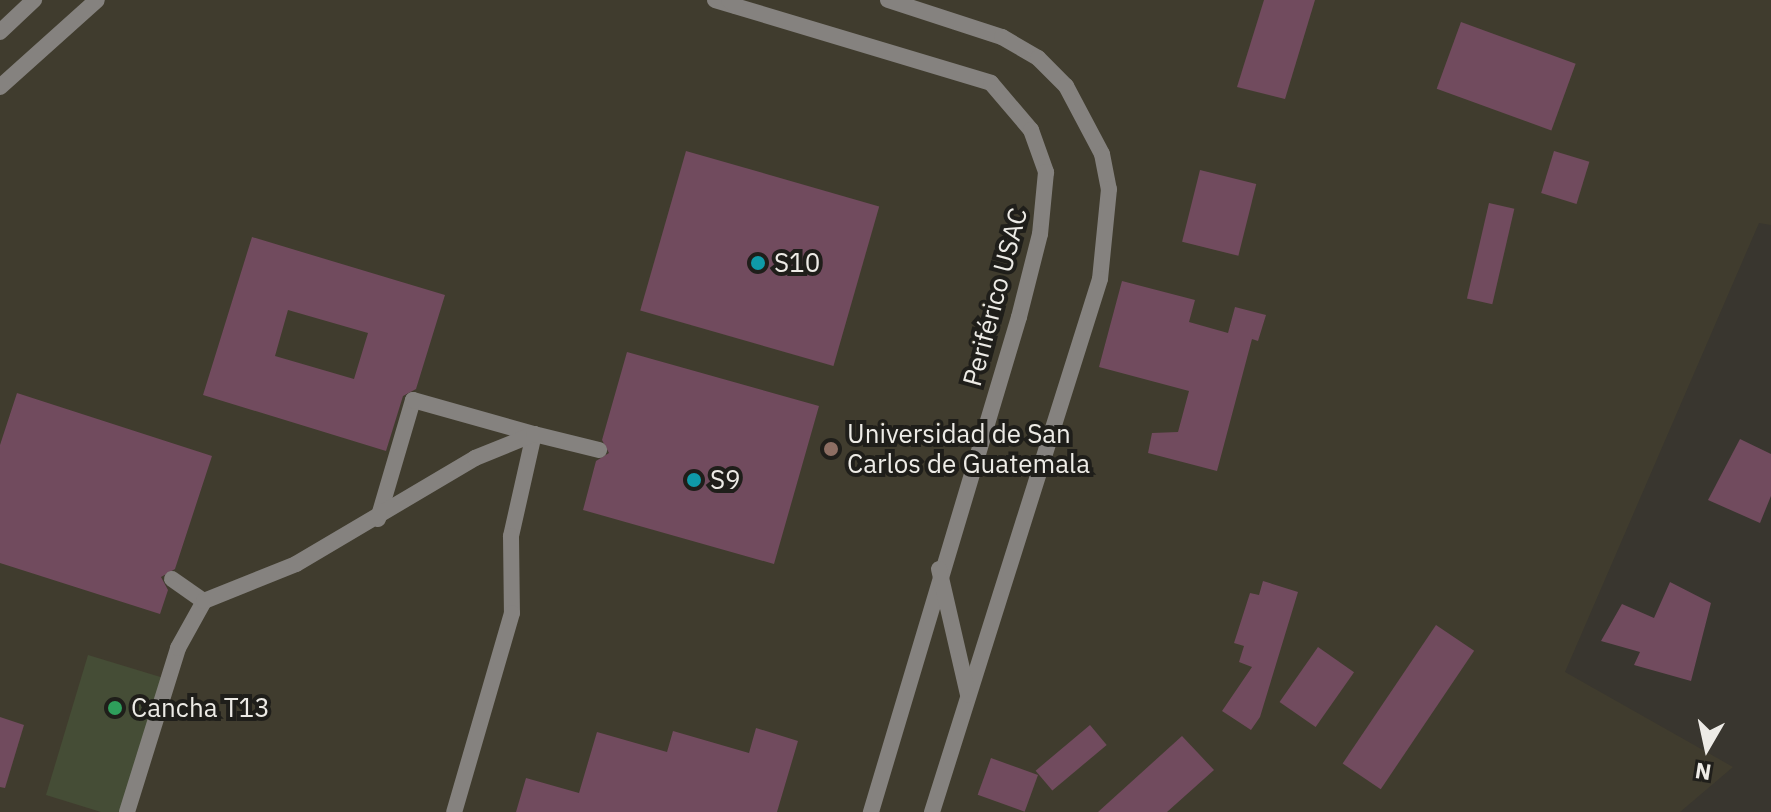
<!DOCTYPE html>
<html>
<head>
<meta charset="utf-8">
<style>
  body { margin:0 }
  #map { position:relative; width:1771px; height:812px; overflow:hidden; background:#39362f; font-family:"IBM Plex Sans",sans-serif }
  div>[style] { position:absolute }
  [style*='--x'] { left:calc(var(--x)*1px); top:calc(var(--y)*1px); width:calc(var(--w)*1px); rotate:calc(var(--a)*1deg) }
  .built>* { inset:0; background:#403c2e }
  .green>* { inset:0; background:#454d36 }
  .building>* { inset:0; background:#714b5e; transform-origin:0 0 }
  .pedestrian>* { height:16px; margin:-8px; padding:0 8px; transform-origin:8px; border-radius:8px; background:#85827f }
  .minor>* { height:16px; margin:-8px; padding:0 8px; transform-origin:8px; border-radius:8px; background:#85827f }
  .tertiary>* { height:16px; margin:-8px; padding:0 8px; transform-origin:8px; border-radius:8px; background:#85827f }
  .dots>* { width:22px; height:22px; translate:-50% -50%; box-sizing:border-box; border:4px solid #1f1e1a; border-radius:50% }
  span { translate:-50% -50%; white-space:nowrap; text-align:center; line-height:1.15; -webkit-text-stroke:8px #1f1e1a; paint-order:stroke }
  .poi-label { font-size:26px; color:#edebe6 }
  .left { translate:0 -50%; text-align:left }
  .street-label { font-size:26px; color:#edebe6 }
  .north { position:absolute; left:1667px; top:708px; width:80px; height:80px; -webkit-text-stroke:6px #1f1e1a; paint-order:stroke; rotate:189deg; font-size:22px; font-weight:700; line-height:32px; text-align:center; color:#edebe6 }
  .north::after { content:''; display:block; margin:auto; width:28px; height:36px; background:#edebe6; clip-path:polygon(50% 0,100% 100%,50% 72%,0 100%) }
</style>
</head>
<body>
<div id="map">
  <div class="built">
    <div style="clip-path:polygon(0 0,1771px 0,1771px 225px,1759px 223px,1565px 672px,1733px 767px,1680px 812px,0 812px)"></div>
  </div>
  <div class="green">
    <div style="clip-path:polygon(88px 655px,167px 679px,127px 812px,101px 812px,46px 795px)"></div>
  </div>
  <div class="building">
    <div style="clip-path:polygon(1264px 0,1315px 0,1285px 99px,1237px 87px)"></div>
    <div style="left:1461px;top:22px;width:122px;height:71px;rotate:20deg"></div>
    <div style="left:686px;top:151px;width:201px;height:166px;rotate:16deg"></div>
    <div style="left:1554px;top:151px;width:37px;height:44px;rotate:17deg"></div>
    <div style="left:1200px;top:170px;width:58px;height:74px;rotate:14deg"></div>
    <div style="left:1489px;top:203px;width:26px;height:98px;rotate:13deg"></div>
    <div style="clip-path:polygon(evenodd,252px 237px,445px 295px,416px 389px,403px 396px,386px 451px,203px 395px,252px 237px,288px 310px,368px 333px,354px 379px,275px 356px,288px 310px)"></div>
    <div style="clip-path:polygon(1122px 281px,1195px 300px,1189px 322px,1228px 333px,1235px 307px,1266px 315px,1258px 341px,1252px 339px,1217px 471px,1148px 453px,1152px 433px,1178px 432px,1189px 391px,1099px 367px)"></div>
    <div style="clip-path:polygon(627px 352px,819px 406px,774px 564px,583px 510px,596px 461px,609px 453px,602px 440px)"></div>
    <div style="clip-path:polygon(17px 393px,212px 456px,175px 569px,161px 577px,168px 590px,160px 614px,0 563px,0 445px)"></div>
    <div style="clip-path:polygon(1740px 439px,1771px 454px,1771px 496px,1760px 523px,1708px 500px)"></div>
    <div style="clip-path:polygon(1263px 581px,1298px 592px,1260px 717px,1251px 730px,1222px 711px,1252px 667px,1239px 662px,1244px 646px,1234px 643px,1250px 593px,1259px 595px)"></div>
    <div style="clip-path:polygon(1670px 582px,1711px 603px,1691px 681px,1634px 665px,1640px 652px,1601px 641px,1622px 604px,1654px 618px)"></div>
    <div style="left:1436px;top:625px;width:46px;height:167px;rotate:34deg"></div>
    <div style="left:1318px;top:647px;width:44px;height:67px;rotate:35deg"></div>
    <div style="clip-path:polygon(0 717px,24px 725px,5px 788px,0 787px)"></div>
    <div style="left:1090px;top:725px;width:26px;height:71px;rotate:50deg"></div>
    <div style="clip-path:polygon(756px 728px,798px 741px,777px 812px,516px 812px,526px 778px,579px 793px,597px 732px,667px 752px,673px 731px,749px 753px)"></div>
    <div style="clip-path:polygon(1182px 736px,1214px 770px,1167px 812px,1098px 812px)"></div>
    <div style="left:991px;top:758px;width:50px;height:39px;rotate:20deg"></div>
  </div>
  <div class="pedestrian">
    <div style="--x:378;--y:519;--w:124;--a:-73.6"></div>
    <div style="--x:413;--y:400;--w:126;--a:15.7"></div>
    <div style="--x:534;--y:434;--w:105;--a:102.7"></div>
    <div style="--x:511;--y:536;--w:77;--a:89.3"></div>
    <div style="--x:512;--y:613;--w:207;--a:106.2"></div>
    <div style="--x:172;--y:579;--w:39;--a:35"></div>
    <div style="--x:127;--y:812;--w:172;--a:-72.7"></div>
    <div style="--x:178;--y:648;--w:54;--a:-61"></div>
    <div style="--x:204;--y:601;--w:99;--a:-21.9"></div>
    <div style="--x:296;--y:564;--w:208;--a:-30.6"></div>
    <div style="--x:475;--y:458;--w:64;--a:-22.1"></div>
    <div style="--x:534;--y:434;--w:67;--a:13.8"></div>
  </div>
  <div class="minor">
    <div style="--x:715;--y:0;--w:288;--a:16.7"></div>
    <div style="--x:991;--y:83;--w:62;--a:49.6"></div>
    <div style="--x:1031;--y:130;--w:45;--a:70.3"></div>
    <div style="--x:1046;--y:172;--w:62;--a:95.5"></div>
    <div style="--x:1040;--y:234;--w:86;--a:104.2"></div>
    <div style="--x:1019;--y:317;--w:517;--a:106.65"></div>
    <div style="--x:0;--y:87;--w:130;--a:-41.9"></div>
  </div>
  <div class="tertiary">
    <div style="--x:729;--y:0;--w:9;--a:41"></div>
    <div style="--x:888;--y:0;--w:120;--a:18"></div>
    <div style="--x:1002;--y:37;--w:42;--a:30.3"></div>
    <div style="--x:1038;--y:58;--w:40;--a:45"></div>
    <div style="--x:1066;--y:86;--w:77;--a:62.1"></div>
    <div style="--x:1102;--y:154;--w:36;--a:79"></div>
    <div style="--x:1109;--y:189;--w:90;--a:95.7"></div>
    <div style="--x:1100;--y:279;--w:559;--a:107.49"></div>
    <div style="--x:0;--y:32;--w:47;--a:-43.3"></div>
    <div style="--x:939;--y:569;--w:129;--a:77"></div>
  </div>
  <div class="dots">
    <div style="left:758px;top:263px;background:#0f9aa8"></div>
    <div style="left:831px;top:449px;background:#8d6e63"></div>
    <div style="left:694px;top:480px;background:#0f9aa8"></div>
    <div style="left:115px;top:708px;background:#2e9e5b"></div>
  </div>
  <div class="poi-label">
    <span class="left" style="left:774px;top:263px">S10</span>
    <span class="left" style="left:847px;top:449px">Universidad de San<br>Carlos de Guatemala</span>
    <span class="left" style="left:710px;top:480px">S9</span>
    <span class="left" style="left:131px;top:708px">Cancha T13</span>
  </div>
  <div class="street-label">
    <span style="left:995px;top:297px;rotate:-75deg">Periférico USAC</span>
  </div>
  <div class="north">N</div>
</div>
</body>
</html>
